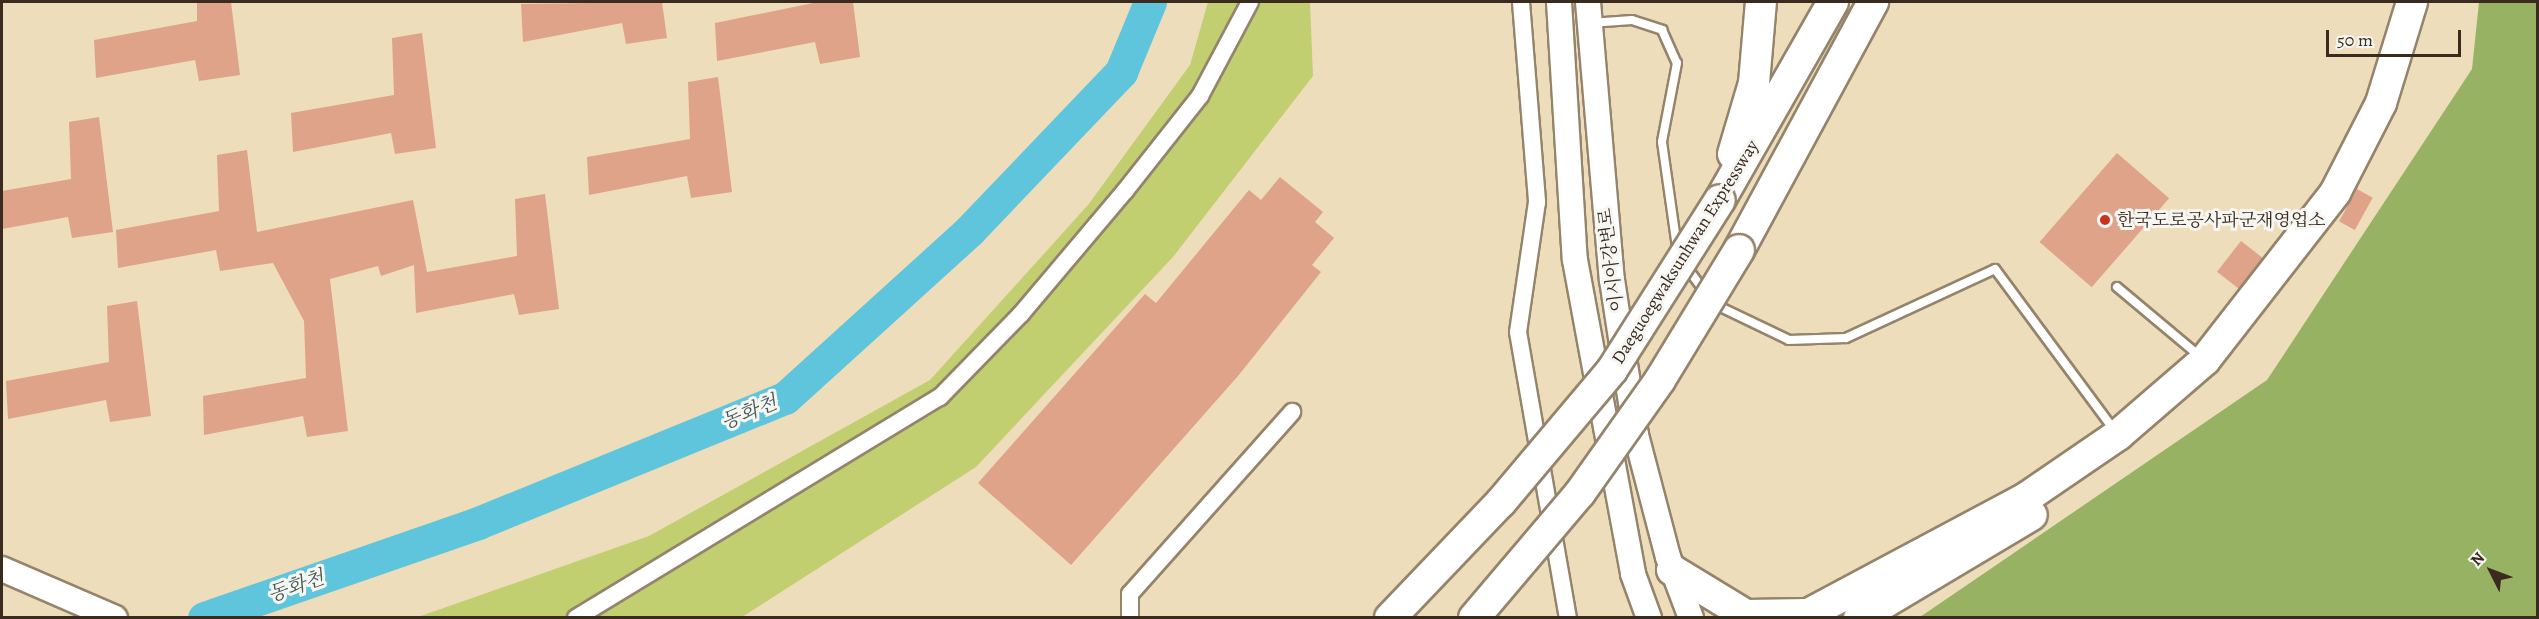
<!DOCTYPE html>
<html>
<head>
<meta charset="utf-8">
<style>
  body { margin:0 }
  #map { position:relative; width:2539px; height:619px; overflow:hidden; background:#eeddba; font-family:Alegreya,"Noto Serif KR",serif }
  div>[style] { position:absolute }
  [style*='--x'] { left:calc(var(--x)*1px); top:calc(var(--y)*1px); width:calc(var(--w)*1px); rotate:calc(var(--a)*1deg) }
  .green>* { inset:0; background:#c1cf71 }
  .forest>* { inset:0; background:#98b263 }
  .river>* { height:33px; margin:-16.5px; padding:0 16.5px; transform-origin:16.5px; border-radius:16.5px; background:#5fc5dc }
  .building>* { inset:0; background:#dfa38a; transform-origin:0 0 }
  .roads { filter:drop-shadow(2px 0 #94846c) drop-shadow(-2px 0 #94846c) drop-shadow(0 2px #94846c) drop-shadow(0 -2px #94846c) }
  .service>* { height:8px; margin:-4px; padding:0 4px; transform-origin:4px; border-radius:4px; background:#fff }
  .minor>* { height:16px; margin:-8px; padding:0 8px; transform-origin:8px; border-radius:8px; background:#fff }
  .secondary>* { height:24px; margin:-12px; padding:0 12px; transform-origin:12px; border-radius:12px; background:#fff }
  .motorway>* { height:30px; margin:-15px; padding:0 15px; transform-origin:15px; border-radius:15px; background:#fff }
  .bridges { filter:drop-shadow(2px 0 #94846c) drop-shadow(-2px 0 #94846c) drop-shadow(0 2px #94846c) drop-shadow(0 -2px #94846c) }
  .motorway-bridge>* { height:30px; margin:-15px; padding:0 15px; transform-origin:15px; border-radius:15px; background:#fff }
  .dots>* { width:16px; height:16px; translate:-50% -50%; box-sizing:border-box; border:3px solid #f6f6f2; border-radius:50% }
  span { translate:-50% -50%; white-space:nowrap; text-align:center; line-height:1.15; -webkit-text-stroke:6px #f6f6f2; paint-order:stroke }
  .poi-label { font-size:18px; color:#3b2a1e }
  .left { translate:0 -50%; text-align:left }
  .street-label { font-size:18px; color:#3b2a1e }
  .water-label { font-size:20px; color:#465857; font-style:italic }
  .frame { position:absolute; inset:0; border:3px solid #3b2a1e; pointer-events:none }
  .north { position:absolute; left:2461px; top:541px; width:60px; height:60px; -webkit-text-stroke:4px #f6f6f2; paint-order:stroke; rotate:312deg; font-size:16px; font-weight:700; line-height:24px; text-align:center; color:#3b2a1e }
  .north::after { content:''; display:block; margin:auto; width:21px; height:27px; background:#3b2a1e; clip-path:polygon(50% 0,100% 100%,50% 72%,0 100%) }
  .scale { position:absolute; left:2326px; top:30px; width:135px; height:27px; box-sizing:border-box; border:3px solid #3b2a1e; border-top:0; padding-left:8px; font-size:18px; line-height:21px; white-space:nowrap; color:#3b2a1e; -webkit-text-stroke:4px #f6f6f2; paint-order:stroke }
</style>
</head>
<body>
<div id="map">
  <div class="green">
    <div style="clip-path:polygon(1208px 2px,1310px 2px,1313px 76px,1173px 257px,976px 467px,742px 617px,415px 618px,649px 536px,930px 380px,1088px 205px,1190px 65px)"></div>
  </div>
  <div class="forest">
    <div style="clip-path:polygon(2479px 2px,2537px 2px,2537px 617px,1920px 617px,2267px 380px,2472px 69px)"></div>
  </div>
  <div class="river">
    <div style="--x:204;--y:618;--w:290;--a:-19.1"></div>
    <div style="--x:478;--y:523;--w:331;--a:-22.2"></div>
    <div style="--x:785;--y:398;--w:250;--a:-42.2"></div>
    <div style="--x:970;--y:230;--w:219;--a:-46.3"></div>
    <div style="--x:1121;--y:72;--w:76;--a:-67.5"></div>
  </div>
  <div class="building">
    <div style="clip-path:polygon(197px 2px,231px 2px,240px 75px,199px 81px,195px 60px,96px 78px,94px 40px,197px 21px)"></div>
    <div style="clip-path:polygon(662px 2px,667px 38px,626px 44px,622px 23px,523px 42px,521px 4px)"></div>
    <div style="clip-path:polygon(818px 2px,853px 2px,860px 57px,820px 64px,815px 42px,717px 61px,715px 23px)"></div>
    <div style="clip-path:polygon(422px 33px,436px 148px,395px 154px,391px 133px,293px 152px,291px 113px,394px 95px,392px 38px)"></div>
    <div style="clip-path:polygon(718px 77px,732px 192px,691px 198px,687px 176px,589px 195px,587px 157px,690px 139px,688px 82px)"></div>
    <div style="clip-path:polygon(99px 117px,113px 232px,72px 238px,68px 217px,2px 229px,2px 191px,71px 179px,69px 122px)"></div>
    <div style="clip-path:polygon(247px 150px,257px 232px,413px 200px,427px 272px,517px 256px,515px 199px,545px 194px,559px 309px,519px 315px,514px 294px,416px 313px,414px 265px,381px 276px,378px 266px,330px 279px,348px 431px,307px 437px,303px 416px,204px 435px,203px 396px,306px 378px,304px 321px,273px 263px,220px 271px,216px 250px,118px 268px,116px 230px,219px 211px,217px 155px)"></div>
    <div style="left:2117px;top:153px;width:69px;height:118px;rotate:41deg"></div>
    <div style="clip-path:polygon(1280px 177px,1323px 212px,1315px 222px,1334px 238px,1312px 265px,1321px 272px,1238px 376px,1071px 565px,978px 483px,1145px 294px,1156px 303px,1249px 190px,1261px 200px)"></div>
    <div style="left:2357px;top:189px;width:18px;height:37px;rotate:29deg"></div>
    <div style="left:2241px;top:241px;width:28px;height:39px;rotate:38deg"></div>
    <div style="clip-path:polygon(137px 301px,151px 416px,110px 422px,106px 400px,8px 419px,6px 381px,109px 362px,107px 306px)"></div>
  </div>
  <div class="roads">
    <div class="service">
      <div style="--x:1590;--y:23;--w:42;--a:-4.1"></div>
      <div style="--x:1632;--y:20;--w:32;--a:18"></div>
      <div style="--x:1662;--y:30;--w:36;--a:66"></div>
      <div style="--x:1677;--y:63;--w:80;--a:100.8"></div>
      <div style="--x:1662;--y:142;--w:114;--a:81.9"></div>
      <div style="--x:1685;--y:265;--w:49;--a:53.4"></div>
      <div style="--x:1714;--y:304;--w:83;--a:25.6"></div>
      <div style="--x:1789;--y:340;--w:57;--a:-2"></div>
      <div style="--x:1846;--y:338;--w:164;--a:-24.8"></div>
      <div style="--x:1995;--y:269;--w:202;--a:53.5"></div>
      <div style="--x:2117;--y:287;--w:111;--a:39.9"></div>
    </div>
    <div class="minor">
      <div style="--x:1521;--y:2;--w:201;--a:85.4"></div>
      <div style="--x:1537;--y:202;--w:131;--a:98.3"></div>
      <div style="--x:1518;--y:332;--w:290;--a:80.1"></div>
      <div style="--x:576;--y:618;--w:426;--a:-31.3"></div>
      <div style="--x:940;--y:397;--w:116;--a:-45.7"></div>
      <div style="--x:1021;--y:314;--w:161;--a:-49.8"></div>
      <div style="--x:1125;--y:191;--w:121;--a:-51.7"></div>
      <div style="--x:1200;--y:96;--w:106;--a:-62"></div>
      <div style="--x:1130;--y:618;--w:24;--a:-90"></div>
      <div style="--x:1130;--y:594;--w:244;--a:-48.3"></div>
    </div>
    <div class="secondary">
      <div style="--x:1559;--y:2;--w:258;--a:86.5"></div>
      <div style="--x:1575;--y:260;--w:319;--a:79.5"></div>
      <div style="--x:1633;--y:574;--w:47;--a:70"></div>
      <div style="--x:1588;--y:2;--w:279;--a:85.1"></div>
      <div style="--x:1612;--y:280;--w:157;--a:81.2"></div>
      <div style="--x:1636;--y:435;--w:126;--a:75.3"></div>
      <div style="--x:1668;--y:557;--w:65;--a:69.3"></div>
      <div style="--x:2;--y:569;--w:123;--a:23.4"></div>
    </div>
    <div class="motorway">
      <div style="--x:1733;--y:154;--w:74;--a:-73.5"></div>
      <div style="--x:1754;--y:83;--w:81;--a:-85.1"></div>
      <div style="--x:1720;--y:200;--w:228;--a:-60.3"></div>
      <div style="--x:1739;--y:250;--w:282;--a:-61.6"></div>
      <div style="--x:1672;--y:570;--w:87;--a:31.3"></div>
      <div style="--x:1746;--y:615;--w:62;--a:-0.9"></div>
      <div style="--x:1801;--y:618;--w:255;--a:-28.1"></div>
      <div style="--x:2026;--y:498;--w:112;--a:-34.4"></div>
      <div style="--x:2118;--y:435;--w:115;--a:-40.8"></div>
      <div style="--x:2205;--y:360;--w:212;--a:-52.1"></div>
      <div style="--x:2335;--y:193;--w:101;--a:-62.9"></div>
      <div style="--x:2381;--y:103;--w:106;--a:-72.9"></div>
      <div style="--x:1859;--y:618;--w:201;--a:-30.8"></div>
    </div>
  </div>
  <div class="bridges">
    <div class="motorway-bridge">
      <div style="--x:1390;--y:618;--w:161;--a:-46.3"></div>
      <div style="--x:1501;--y:502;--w:172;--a:-49.9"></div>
      <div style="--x:1612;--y:370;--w:201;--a:-57.6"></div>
      <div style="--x:1474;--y:618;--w:164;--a:-49.7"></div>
      <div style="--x:1580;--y:493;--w:138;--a:-54.7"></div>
      <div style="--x:1660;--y:380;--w:152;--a:-58.7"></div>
    </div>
  </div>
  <div class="dots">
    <div style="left:2105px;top:220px;background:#c8321e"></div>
  </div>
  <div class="poi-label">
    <span class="left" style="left:2117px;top:220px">한국도로공사파군재영업소</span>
  </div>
  <div class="street-label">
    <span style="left:1685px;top:252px;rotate:-58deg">Daeguoegwaksunhwan Expressway</span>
    <span style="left:1611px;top:260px;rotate:-97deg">이시아강변로</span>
  </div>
  <div class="water-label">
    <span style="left:749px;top:412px;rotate:-22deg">동화천</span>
    <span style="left:296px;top:586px;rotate:-19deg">동화천</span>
  </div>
  <div class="frame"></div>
  <div class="north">N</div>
  <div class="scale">50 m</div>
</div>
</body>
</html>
